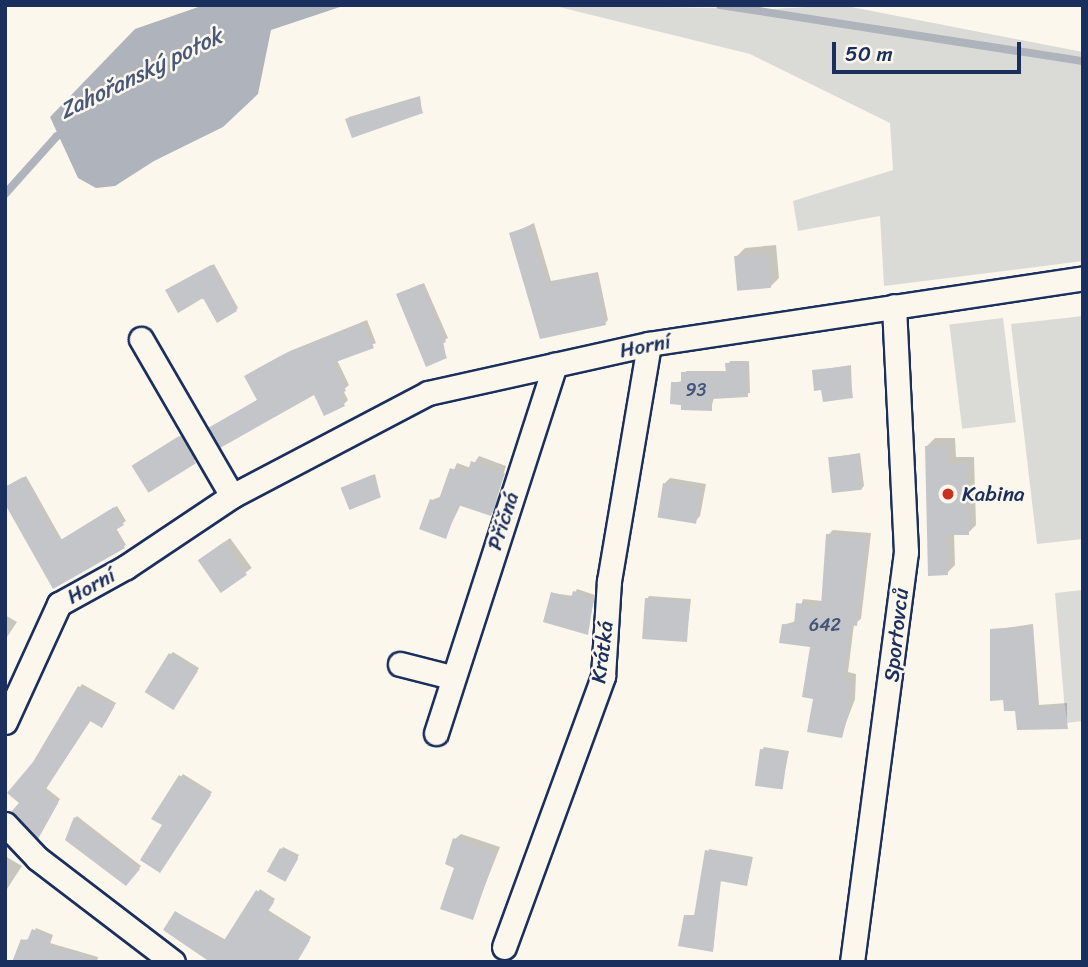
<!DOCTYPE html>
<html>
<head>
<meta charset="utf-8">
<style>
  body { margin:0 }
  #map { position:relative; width:1088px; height:967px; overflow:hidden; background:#fbf7ec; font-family:Sriracha,sans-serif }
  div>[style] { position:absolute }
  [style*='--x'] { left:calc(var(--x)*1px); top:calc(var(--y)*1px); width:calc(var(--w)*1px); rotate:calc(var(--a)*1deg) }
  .green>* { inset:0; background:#dadad7; transform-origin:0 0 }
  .water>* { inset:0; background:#afb3bb }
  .shadow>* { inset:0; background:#0003; transform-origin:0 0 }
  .stream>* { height:8px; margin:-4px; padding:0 4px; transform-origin:4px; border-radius:4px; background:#afb3bb }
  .building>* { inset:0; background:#c3c5c9; transform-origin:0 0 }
  .roads { filter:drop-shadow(2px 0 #1b2f5e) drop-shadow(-2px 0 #1b2f5e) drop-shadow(0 2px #1b2f5e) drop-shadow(0 -2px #1b2f5e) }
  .street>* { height:23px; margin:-11.5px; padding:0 11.5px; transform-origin:11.5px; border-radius:11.5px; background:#fbf7ec }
  .dots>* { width:19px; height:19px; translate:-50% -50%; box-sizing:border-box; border:4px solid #fbf7ec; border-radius:50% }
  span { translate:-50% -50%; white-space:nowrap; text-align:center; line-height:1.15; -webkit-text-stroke:5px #fbf7ec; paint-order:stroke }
  .number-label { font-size:18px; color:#455479 }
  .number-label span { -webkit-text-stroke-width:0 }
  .street-label { font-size:21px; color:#1b2f5e }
  .poi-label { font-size:21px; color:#1b2f5e }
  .left { translate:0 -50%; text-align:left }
  .water-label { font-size:23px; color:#47577a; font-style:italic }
  .frame { position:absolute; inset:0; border:7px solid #1b2f5e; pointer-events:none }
  .scale { position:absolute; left:832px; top:42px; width:189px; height:32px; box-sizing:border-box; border:4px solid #1b2f5e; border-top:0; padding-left:9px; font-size:21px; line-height:24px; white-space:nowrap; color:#1b2f5e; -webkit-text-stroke:5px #fbf7ec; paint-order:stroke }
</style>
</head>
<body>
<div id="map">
  <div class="green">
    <div style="clip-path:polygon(551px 5px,772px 9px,841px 5px,1083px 52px,1083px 261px,884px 286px,880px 216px,798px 231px,793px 201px,893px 170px,890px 123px,750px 54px)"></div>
    <div style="clip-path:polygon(1083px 316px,1083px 539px,1037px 544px,1011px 324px)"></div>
    <div style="left:1003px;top:318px;width:105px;height:54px;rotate:83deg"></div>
    <div style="clip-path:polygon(1083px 590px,1083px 721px,1066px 723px,1055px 593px)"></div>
  </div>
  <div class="water">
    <div style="clip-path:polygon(204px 5px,346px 5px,271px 30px,258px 94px,223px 127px,154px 161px,115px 186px,96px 188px,78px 178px,50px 117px,135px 29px)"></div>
  </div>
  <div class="shadow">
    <div style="clip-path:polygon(420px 96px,422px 112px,347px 119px,349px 117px)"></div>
    <div style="clip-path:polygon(534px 223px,551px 281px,598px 272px,608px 320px,605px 323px,541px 337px,511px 234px)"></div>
    <div style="clip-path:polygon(776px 245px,779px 278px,770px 287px,736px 257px,745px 248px)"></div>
    <div style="clip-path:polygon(214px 264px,238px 308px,236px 310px,170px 288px)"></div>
    <div style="clip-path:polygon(424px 283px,448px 338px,443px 341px,446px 357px,398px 295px)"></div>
    <div style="clip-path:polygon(367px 320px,376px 343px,337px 360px,349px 385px,343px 390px,348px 400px,344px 404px,315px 392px,211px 428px,259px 399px,250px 373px,290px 351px)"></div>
    <div style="clip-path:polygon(730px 361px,749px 361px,750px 393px,714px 397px,711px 409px,672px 383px,683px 381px,686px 371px,727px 371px)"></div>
    <div style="clip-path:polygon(851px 365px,852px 396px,823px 388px,814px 371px)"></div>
    <div style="left:182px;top:435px;width:28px;height:54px;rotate:58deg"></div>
    <div style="clip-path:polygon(935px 438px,955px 438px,956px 457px,974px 457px,976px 525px,968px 533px,954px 533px,955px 565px,947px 573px,927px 446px)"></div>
    <div style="clip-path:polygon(860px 453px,864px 486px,861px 489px,830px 458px)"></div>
    <div style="clip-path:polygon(479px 456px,506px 466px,492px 510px,510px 468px,497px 509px,491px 514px,461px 504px,445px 537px,432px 500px,442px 496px,457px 463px,471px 468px)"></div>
    <div style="clip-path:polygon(375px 474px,380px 495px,343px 490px,345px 488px)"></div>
    <div style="clip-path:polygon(26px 476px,62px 540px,117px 506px,126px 521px,116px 528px,126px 545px,54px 587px,5px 487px)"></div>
    <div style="clip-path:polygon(670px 478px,706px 484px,700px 516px,695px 522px,665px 483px)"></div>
    <div style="clip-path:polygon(833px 530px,871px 533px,861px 619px,854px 624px,848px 672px,856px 674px,855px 699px,841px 736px,815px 697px,812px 646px,783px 625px,796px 621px,803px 599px,823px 601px,828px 535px)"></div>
    <div style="left:230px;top:538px;width:37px;height:38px;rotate:54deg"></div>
    <div style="clip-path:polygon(577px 589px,595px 595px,587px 633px,553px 593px,573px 596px)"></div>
    <div style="clip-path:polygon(649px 596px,691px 599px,686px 640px,647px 599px)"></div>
    <div style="clip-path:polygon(5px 615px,17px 622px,5px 640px)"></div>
    <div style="clip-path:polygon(1033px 624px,1039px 705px,1067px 703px,1067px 728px,1017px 709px,992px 630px)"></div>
    <div style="clip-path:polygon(173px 652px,199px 668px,175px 705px,171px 654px)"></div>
    <div style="clip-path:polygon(82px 684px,116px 703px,105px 723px,91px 720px,46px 788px,60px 799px,41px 833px,21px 803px,35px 763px)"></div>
    <div style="clip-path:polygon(764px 747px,789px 751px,781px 789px,762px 750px)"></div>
    <div style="clip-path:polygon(183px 774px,212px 792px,162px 869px,181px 777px)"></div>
    <div style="clip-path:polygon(77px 816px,141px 866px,126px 884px,75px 818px)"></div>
    <div style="clip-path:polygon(461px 834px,500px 847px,472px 918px,457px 867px,455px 839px)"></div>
    <div style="clip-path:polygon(283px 847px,299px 855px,285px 878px,281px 850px)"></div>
    <div style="clip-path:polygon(709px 849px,753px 857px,747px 884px,721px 880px,713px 950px,685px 915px,696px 915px)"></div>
    <div style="clip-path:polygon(5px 856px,22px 866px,7px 889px,5px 888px)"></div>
    <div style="clip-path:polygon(260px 889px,275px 899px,268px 910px,311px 937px,296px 962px,217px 962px,176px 912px,226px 940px)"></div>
    <div style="clip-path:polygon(36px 928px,53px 935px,50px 943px,98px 957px,97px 962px,13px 962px,22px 940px,30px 939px)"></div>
  </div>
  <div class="stream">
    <div style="--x:720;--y:5;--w:367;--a:8.8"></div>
    <div style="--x:5;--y:194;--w:78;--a:-48.1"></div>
    <div style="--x:57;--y:136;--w:11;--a:-27"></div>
  </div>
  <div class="building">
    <div style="clip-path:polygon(418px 97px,423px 113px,352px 138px,345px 119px)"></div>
    <div style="clip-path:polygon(530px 226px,547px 284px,595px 274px,606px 325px,540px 339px,509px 233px)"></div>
    <div style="left:768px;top:253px;width:35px;height:34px;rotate:85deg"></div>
    <div style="clip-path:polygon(211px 265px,237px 311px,217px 323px,203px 298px,178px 313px,165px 290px)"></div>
    <div style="clip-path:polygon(421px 284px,446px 342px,441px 344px,447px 358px,426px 367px,396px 294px)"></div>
    <div style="clip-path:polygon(363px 323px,374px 348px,333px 363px,346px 391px,339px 394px,345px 406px,324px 416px,314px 395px,220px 448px,208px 428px,257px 400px,244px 376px,284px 354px)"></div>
    <div style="clip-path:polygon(747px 362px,748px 397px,712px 399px,712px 411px,681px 410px,681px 405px,670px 404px,671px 382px,681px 382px,681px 372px,726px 373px,725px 363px)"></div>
    <div style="clip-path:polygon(849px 366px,853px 398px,823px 402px,821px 390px,814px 391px,812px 370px)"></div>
    <div style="left:179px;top:436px;width:32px;height:56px;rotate:58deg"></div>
    <div style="clip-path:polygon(947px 445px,948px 464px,967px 464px,969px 535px,946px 535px,948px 575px,928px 576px,925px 446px)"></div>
    <div style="left:858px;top:454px;width:36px;height:30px;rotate:84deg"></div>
    <div style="clip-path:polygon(471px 461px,505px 473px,491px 516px,458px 505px,446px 539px,419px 529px,430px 499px,438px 502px,450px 468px,467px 474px)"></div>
    <div style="left:372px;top:475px;width:24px;height:34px;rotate:68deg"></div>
    <div style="clip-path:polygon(23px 477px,59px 541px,114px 507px,124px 525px,114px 531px,125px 548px,53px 589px,5px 504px,5px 487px)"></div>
    <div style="left:663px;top:483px;width:39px;height:35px;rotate:9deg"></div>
    <div style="clip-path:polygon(826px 534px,867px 537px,857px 626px,851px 625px,844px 677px,852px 678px,848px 703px,851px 703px,842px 738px,807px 732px,813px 699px,802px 697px,810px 647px,779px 643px,782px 624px,794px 625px,796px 603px,821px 606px)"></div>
    <div style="left:224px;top:542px;width:40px;height:32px;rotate:55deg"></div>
    <div style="clip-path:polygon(573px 591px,594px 597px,588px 635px,543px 622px,551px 592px,571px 598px)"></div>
    <div style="left:645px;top:598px;width:45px;height:41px;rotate:4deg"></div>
    <div style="clip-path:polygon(1032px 626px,1037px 707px,1065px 705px,1068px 729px,1017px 730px,1015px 711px,1004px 711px,1003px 700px,990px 701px,990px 629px)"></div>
    <div style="left:169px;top:653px;width:34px;height:46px;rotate:32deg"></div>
    <div style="clip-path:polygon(78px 686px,114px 707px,102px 728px,90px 721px,44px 792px,58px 803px,38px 839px,11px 812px,19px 803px,7px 793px,33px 762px)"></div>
    <div style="left:760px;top:749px;width:28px;height:37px;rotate:8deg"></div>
    <div style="clip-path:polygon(179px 775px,211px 795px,160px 873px,140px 860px,162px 825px,151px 819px)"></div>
    <div style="clip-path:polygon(74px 817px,140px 869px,126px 886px,65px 840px)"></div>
    <div style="clip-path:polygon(453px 838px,496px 853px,473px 920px,440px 909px,454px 868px,445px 864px)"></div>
    <div style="left:280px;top:848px;width:21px;height:27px;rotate:29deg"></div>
    <div style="clip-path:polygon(705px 850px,752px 859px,747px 886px,720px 881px,713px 952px,678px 946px,684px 915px,694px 916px)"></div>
    <div style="clip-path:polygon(256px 890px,274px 902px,267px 913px,310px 940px,297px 962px,210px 962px,163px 930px,175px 911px,223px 942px)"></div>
    <div style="clip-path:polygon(32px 929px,52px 937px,49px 946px,85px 956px,84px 962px,12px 962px,21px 939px,27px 941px)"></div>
  </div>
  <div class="roads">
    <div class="street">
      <div style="--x:141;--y:339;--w:181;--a:59.9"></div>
      <div style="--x:400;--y:664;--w:53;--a:14.3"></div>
      <div style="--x:5;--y:722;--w:130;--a:-65.4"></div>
      <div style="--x:59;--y:604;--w:77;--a:-28.9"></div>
      <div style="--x:126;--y:567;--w:128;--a:-33.8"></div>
      <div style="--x:232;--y:496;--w:221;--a:-27.7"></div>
      <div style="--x:428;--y:393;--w:226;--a:-12.5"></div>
      <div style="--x:649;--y:344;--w:439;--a:-8.6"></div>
      <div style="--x:436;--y:733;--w:387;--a:-72.1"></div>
      <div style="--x:5;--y:824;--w:47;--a:46.7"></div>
      <div style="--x:37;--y:858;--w:171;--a:37.4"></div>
      <div style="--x:504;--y:947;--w:289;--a:-69.9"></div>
      <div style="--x:603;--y:676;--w:95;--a:-86.4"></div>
      <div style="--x:609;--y:581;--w:240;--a:-80.4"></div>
      <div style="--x:852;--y:962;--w:414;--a:-82.5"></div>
      <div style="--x:906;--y:552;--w:246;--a:-92.8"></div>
    </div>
  </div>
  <div class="dots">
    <div style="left:948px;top:494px;background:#c8321e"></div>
  </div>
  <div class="number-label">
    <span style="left:696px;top:390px">93</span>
    <span style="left:825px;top:625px">642</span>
  </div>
  <div class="street-label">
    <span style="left:645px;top:346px;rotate:-11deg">Horní</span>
    <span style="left:503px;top:521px;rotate:-72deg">Příčná</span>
    <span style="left:91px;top:586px;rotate:-29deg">Horní</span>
    <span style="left:896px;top:635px;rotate:-84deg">Sportovců</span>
    <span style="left:602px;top:652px;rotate:-83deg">Krátká</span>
  </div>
  <div class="poi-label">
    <span class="left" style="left:962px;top:494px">Kabina</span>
  </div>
  <div class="water-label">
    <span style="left:141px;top:74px;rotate:-26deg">Zahořanský potok</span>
  </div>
  <div class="frame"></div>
  <div class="scale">50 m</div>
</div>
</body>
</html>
